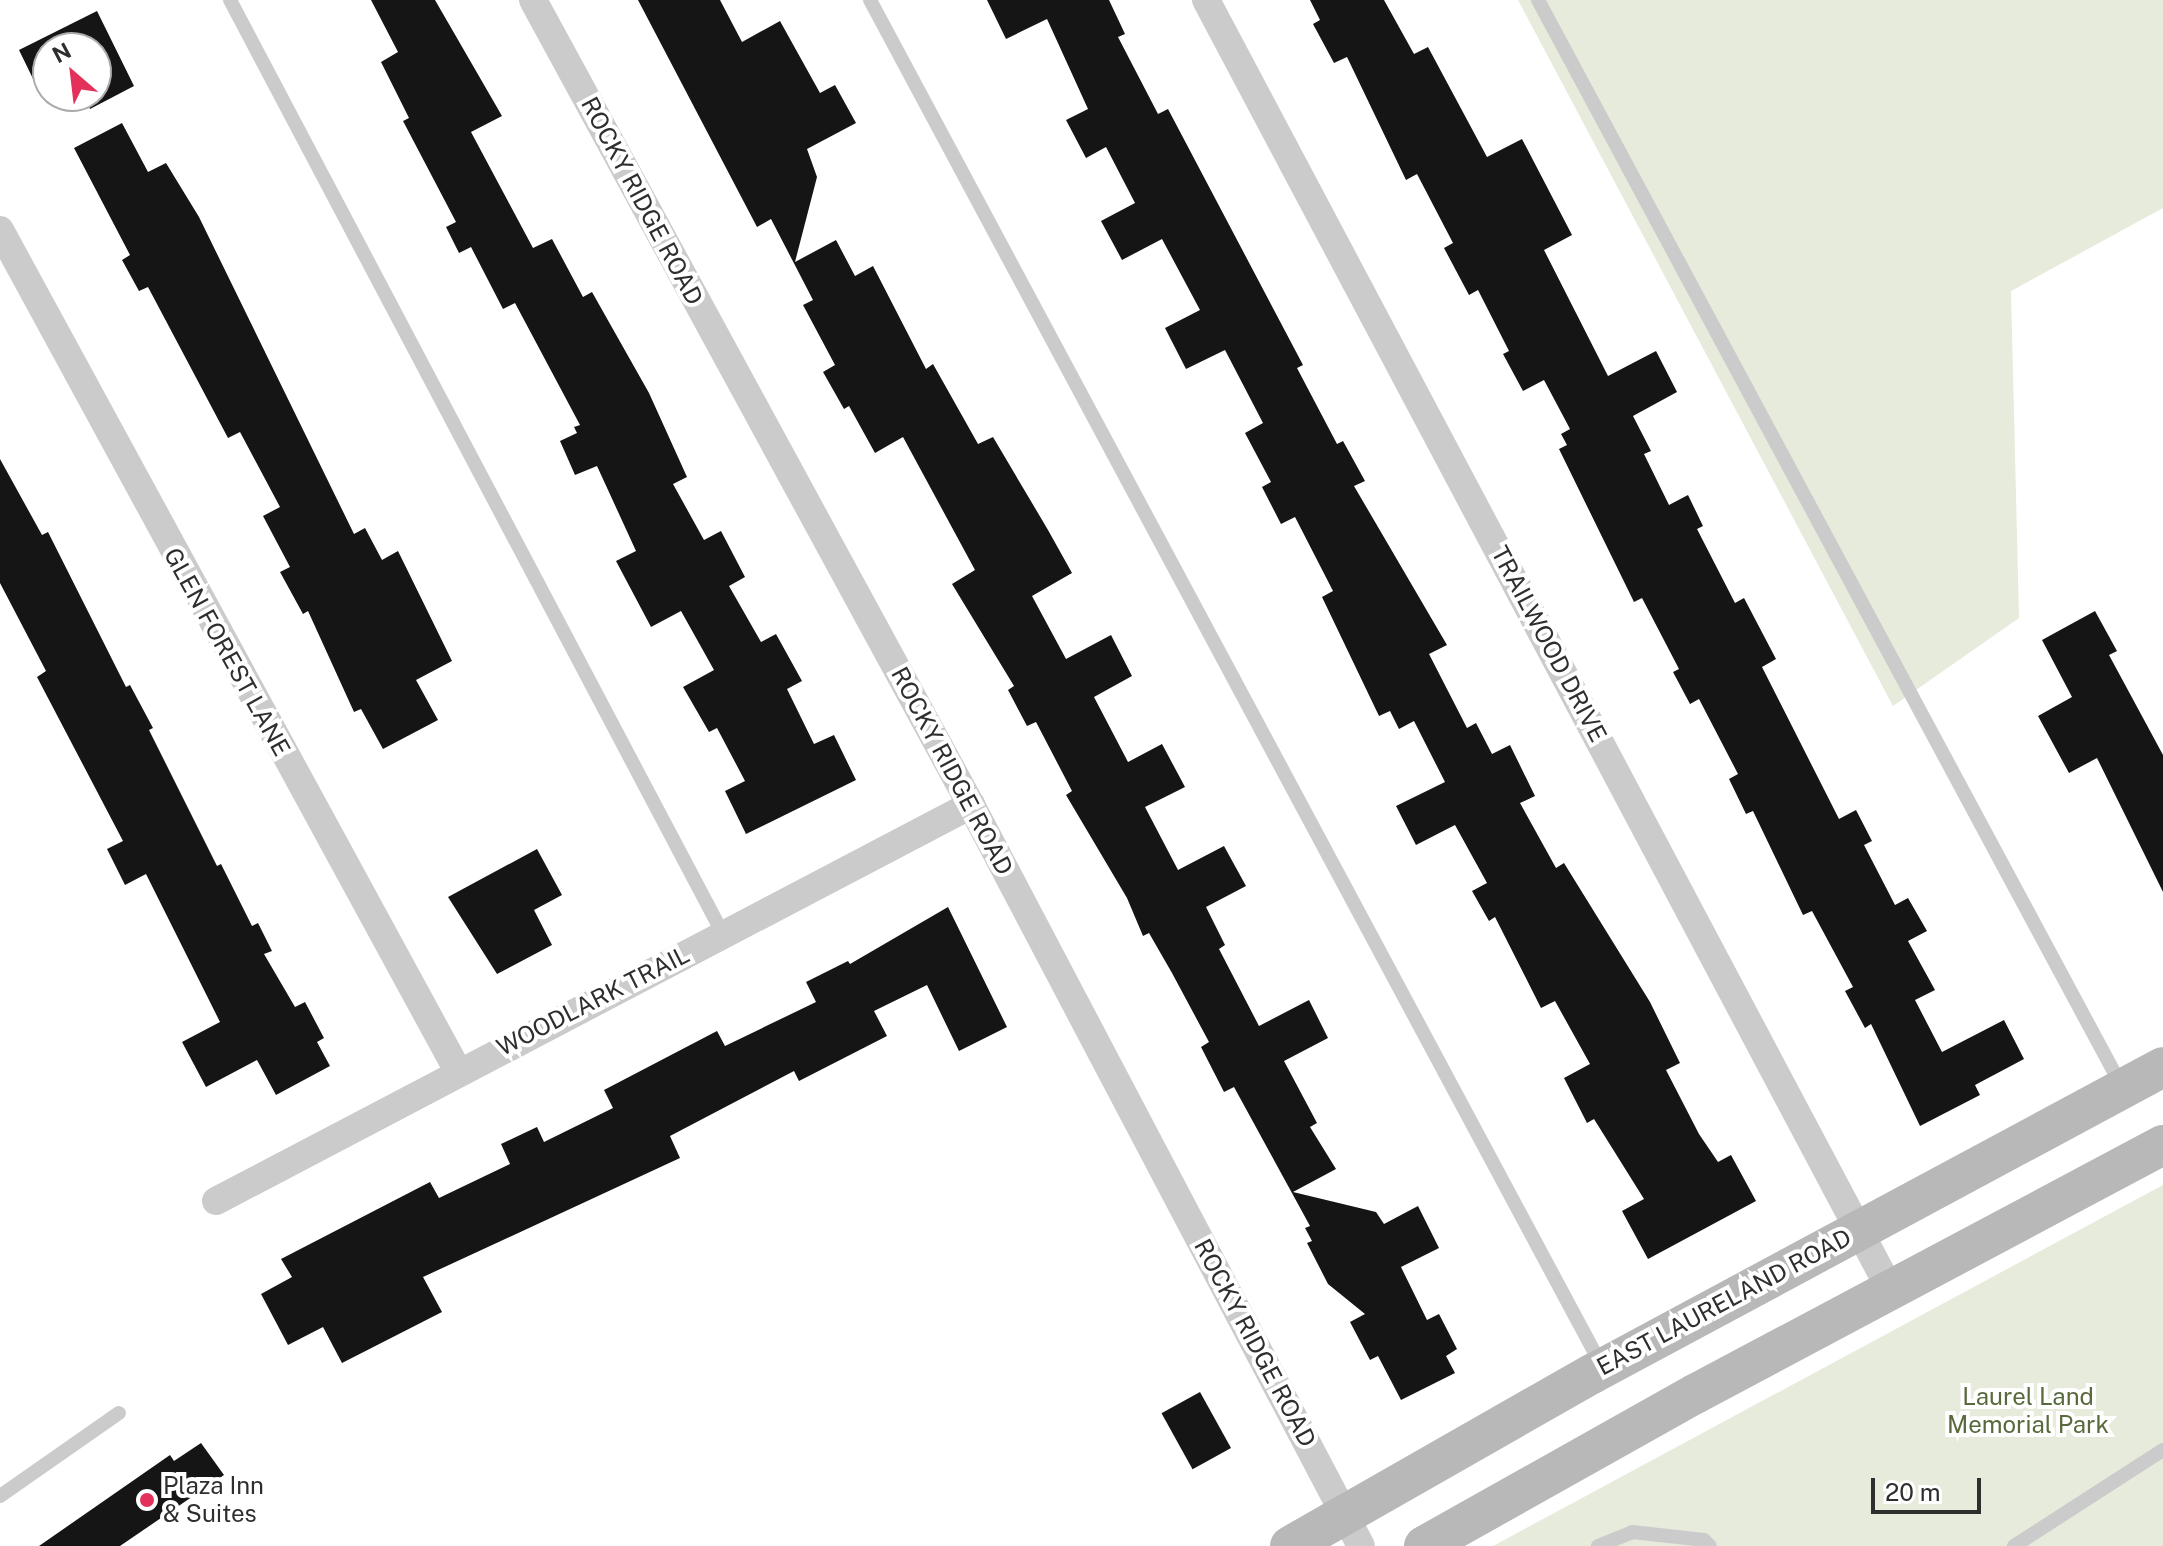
<!DOCTYPE html>
<html>
<head>
<meta charset="utf-8">
<style>
  body { margin:0 }
  #map { position:relative; width:2163px; height:1546px; overflow:hidden; background:#fff; font-family:"Public Sans",sans-serif }
  div>[style] { position:absolute }
  [style*='--x'] { left:calc(var(--x)*1px); top:calc(var(--y)*1px); width:calc(var(--w)*1px); rotate:calc(var(--a)*1deg) }
  .green>* { inset:0; background:#e6ebdb }
  .building>* { inset:0; background:#151515; transform-origin:0 0 }
  .service>* { height:14px; margin:-7px; padding:0 7px; transform-origin:7px; border-radius:7px; background:#cbcbcb }
  .minor>* { height:28px; margin:-14px; padding:0 14px; transform-origin:14px; border-radius:14px; background:#cbcbcb }
  .secondary>* { height:40px; margin:-20px; padding:0 20px; transform-origin:20px; border-radius:20px; background:#b8b8b8 }
  .dots>* { width:22px; height:22px; translate:-50% -50%; box-sizing:border-box; border:4px solid #fff; border-radius:50% }
  span { translate:-50% -50%; white-space:nowrap; text-align:center; line-height:1.15; -webkit-text-stroke:8px #fff; paint-order:stroke }
  .street-label { font-size:24px; color:#2e2e2e }
  .park-label { font-size:24px; color:#58693c }
  .poi-label { font-size:24px; color:#2e2e2e }
  .left { translate:0 -50%; text-align:left }
  .north { position:absolute; left:32px; top:32px; width:80px; height:80px; box-sizing:border-box; background:#fff; border:2px solid #ababab; border-radius:50%; rotate:332deg; font-size:22px; font-weight:700; line-height:32px; text-align:center; color:#2e2e2e }
  .north::after { content:''; display:block; margin:auto; width:28px; height:36px; background:#e3315b; clip-path:polygon(50% 0,100% 100%,50% 72%,0 100%) }
  .scale { position:absolute; left:1871px; top:1478px; width:110px; height:36px; box-sizing:border-box; border:4px solid #2e2e2e; border-top:0; padding-left:10px; font-size:24px; line-height:28px; white-space:nowrap; color:#2e2e2e; -webkit-text-stroke:6px #fff; paint-order:stroke }
</style>
</head>
<body>
<div id="map">
  <div class="green">
    <div style="clip-path:polygon(1518px 0,2163px 0,2163px 208px,2011px 291px,2019px 618px,1893px 706px)"></div>
    <div style="clip-path:polygon(2163px 1185px,2163px 1546px,1493px 1546px)"></div>
  </div>
  <div class="building">
    <div style="clip-path:polygon(371px 0,435px 0,502px 116px,471px 132px,533px 248px,552px 239px,583px 297px,592px 292px,649px 393px,687px 477px,673px 484px,704px 540px,721px 531px,745px 577px,729px 586px,761px 642px,776px 634px,802px 681px,787px 689px,814px 744px,834px 735px,856px 780px,746px 834px,725px 791px,745px 781px,717px 728px,709px 732px,683px 687px,714px 670px,681px 611px,651px 627px,616px 561px,636px 551px,597px 466px,575px 475px,560px 441px,577px 433px,574px 427px,580px 425px,515px 303px,503px 309px,471px 247px,459px 253px,446px 227px,456px 222px,403px 121px,409px 118px,381px 62px,398px 52px)"></div>
    <div style="clip-path:polygon(638px 0,720px 0,742px 42px,780px 21px,820px 93px,835px 85px,856px 123px,807px 149px,817px 177px,795px 262px,836px 240px,855px 276px,873px 266px,926px 369px,933px 364px,978px 444px,993px 437px,1048px 530px,1072px 573px,1032px 596px,1066px 659px,1111px 635px,1132px 676px,1094px 697px,1128px 762px,1162px 744px,1185px 787px,1145px 807px,1178px 870px,1224px 846px,1246px 886px,1206px 907px,1225px 945px,1219px 949px,1259px 1026px,1309px 1000px,1328px 1038px,1284px 1061px,1317px 1123px,1310px 1127px,1336px 1169px,1293px 1192px,1376px 1212px,1384px 1224px,1418px 1206px,1439px 1248px,1401px 1267px,1427px 1320px,1439px 1314px,1457px 1349px,1446px 1356px,1455px 1373px,1401px 1400px,1378px 1356px,1370px 1360px,1350px 1322px,1365px 1314px,1328px 1284px,1307px 1243px,1312px 1241px,1305px 1228px,1310px 1226px,1275px 1162px,1234px 1087px,1224px 1092px,1201px 1047px,1209px 1042px,1172px 973px,1149px 933px,1143px 936px,1127px 898px,1066px 795px,1072px 791px,1036px 722px,1027px 726px,1008px 690px,1014px 686px,952px 584px,975px 570px,903px 437px,875px 453px,849px 406px,844px 409px,823px 372px,835px 365px,803px 305px,813px 300px,771px 219px,757px 227px)"></div>
    <div style="clip-path:polygon(987px 0,1109px 0,1125px 34px,1118px 37px,1158px 114px,1168px 109px,1303px 365px,1297px 368px,1337px 444px,1343px 441px,1365px 481px,1354px 486px,1447px 645px,1429px 654px,1467px 728px,1476px 723px,1492px 754px,1510px 745px,1535px 796px,1520px 803px,1556px 868px,1564px 863px,1650px 1002px,1680px 1063px,1666px 1070px,1699px 1134px,1718px 1162px,1731px 1155px,1756px 1201px,1648px 1259px,1622px 1211px,1644px 1199px,1594px 1119px,1587px 1123px,1564px 1078px,1590px 1064px,1555px 1001px,1541px 1008px,1495px 917px,1489px 921px,1472px 891px,1487px 883px,1455px 825px,1416px 845px,1396px 806px,1445px 782px,1414px 721px,1399px 729px,1390px 711px,1379px 716px,1322px 597px,1333px 591px,1295px 517px,1281px 524px,1262px 487px,1271px 482px,1245px 433px,1263px 423px,1225px 350px,1186px 369px,1165px 328px,1200px 310px,1162px 239px,1122px 260px,1101px 221px,1135px 203px,1106px 147px,1086px 158px,1066px 120px,1088px 109px,1047px 19px,1006px 39px)"></div>
    <div style="clip-path:polygon(1310px 0,1384px 0,1414px 54px,1428px 47px,1487px 157px,1522px 139px,1572px 235px,1544px 250px,1608px 376px,1656px 351px,1677px 392px,1633px 416px,1651px 451px,1644px 454px,1669px 505px,1688px 495px,1703px 526px,1697px 529px,1735px 603px,1744px 598px,1776px 659px,1762px 667px,1839px 819px,1856px 810px,1872px 841px,1864px 845px,1895px 905px,1908px 898px,1927px 931px,1908px 941px,1935px 990px,1915px 1000px,1942px 1052px,2004px 1020px,2024px 1059px,1975px 1085px,1980px 1095px,1920px 1126px,1871px 1024px,1865px 1028px,1845px 991px,1853px 987px,1812px 911px,1803px 915px,1753px 811px,1746px 814px,1729px 779px,1738px 774px,1699px 699px,1690px 704px,1673px 672px,1679px 669px,1642px 598px,1634px 602px,1559px 449px,1567px 445px,1561px 434px,1570px 429px,1544px 380px,1523px 391px,1503px 354px,1509px 351px,1478px 290px,1469px 295px,1444px 248px,1453px 243px,1417px 174px,1406px 180px,1347px 57px,1334px 63px,1313px 24px,1320px 20px)"></div>
    <div style="clip-path:polygon(97px 11px,134px 86px,90px 109px,84px 96px,96px 96px,96px 48px,48px 48px,48px 81px,37px 87px,19px 50px)"></div>
    <div style="clip-path:polygon(122px 123px,148px 172px,166px 163px,199px 217px,354px 534px,365px 528px,382px 560px,398px 551px,452px 661px,416px 680px,438px 720px,383px 749px,361px 709px,354px 712px,308px 611px,303px 614px,280px 572px,290px 567px,263px 516px,280px 507px,240px 432px,228px 438px,148px 287px,139px 291px,122px 260px,130px 255px,74px 148px)"></div>
    <div style="clip-path:polygon(0 459px,42px 535px,48px 532px,126px 687px,130px 685px,153px 728px,149px 730px,217px 866px,221px 864px,252px 926px,258px 923px,272px 951px,264px 954px,295px 1007px,305px 1002px,324px 1038px,317px 1042px,330px 1066px,276px 1095px,257px 1060px,206px 1087px,182px 1042px,220px 1022px,146px 874px,125px 885px,107px 849px,123px 841px,37px 677px,46px 671px,0 583px)"></div>
    <div style="clip-path:polygon(2095px 611px,2117px 651px,2109px 655px,2163px 755px,2163px 892px,2097px 758px,2069px 773px,2038px 716px,2072px 697px,2042px 640px)"></div>
    <div style="clip-path:polygon(537px 849px,562px 895px,534px 910px,552px 945px,497px 974px,448px 897px)"></div>
    <div style="clip-path:polygon(948px 907px,1007px 1027px,959px 1051px,927px 985px,874px 1011px,887px 1036px,799px 1081px,794px 1071px,670px 1136px,680px 1158px,423px 1277px,442px 1312px,342px 1363px,323px 1327px,288px 1345px,261px 1294px,292px 1277px,281px 1259px,430px 1182px,439px 1198px,510px 1164px,501px 1144px,537px 1127px,544px 1142px,613px 1108px,604px 1090px,717px 1031px,725px 1046px,816px 1002px,806px 982px,848px 961px,850px 964px)"></div>
    <div style="left:1200px;top:1392px;width:64px;height:44px;rotate:61deg"></div>
    <div style="clip-path:polygon(201px 1443px,224px 1475px,120px 1546px,39px 1546px,170px 1455px,174px 1461px)"></div>
  </div>
  <div class="service">
    <div style="--x:230;--y:0;--w:1056;--a:62.17"></div>
    <div style="--x:870;--y:0;--w:1552;--a:61.82"></div>
    <div style="--x:1538;--y:0;--w:1232;--a:61.75"></div>
    <div style="--x:0;--y:1496;--w:145;--a:-34.9"></div>
    <div style="--x:1598;--y:1546;--w:37;--a:-22"></div>
    <div style="--x:1632;--y:1532;--w:72;--a:6.3"></div>
    <div style="--x:1704;--y:1540;--w:8;--a:45"></div>
    <div style="--x:2014;--y:1546;--w:177;--a:-32.8"></div>
  </div>
  <div class="minor">
    <div style="--x:533;--y:0;--w:916;--a:61.45"></div>
    <div style="--x:971;--y:805;--w:837;--a:62.24"></div>
    <div style="--x:1206;--y:0;--w:1459;--a:62.05"></div>
    <div style="--x:0;--y:230;--w:958;--a:61.43"></div>
    <div style="--x:216;--y:1201;--w:853;--a:-27.68"></div>
  </div>
  <div class="secondary">
    <div style="--x:1290;--y:1546;--w:348;--a:-29.7"></div>
    <div style="--x:1592;--y:1374;--w:648;--a:-28.26"></div>
    <div style="--x:1424;--y:1546;--w:311;--a:-29.3"></div>
    <div style="--x:1695;--y:1394;--w:530;--a:-28.02"></div>
  </div>
  <div class="dots">
    <div style="left:147px;top:1500px;background:#e3315b"></div>
  </div>
  <div class="street-label">
    <span style="left:642px;top:201px;rotate:62deg">ROCKY RIDGE ROAD</span>
    <span style="left:1549px;top:644px;rotate:62deg">TRAILWOOD DRIVE</span>
    <span style="left:227px;top:652px;rotate:61deg">GLEN FOREST LANE</span>
    <span style="left:952px;top:771px;rotate:62deg">ROCKY RIDGE ROAD</span>
    <span style="left:593px;top:1001px;rotate:-27deg">WOODLARK TRAIL</span>
    <span style="left:1724px;top:1302px;rotate:-28deg">EAST LAURELAND ROAD</span>
    <span style="left:1255px;top:1343px;rotate:62deg">ROCKY RIDGE ROAD</span>
  </div>
  <div class="park-label">
    <span style="left:2028px;top:1411px">Laurel Land<br>Memorial Park</span>
  </div>
  <div class="poi-label">
    <span class="left" style="left:163px;top:1500px">Plaza Inn<br>&amp; Suites</span>
  </div>
  <div class="north">N</div>
  <div class="scale">20 m</div>
</div>
</body>
</html>
